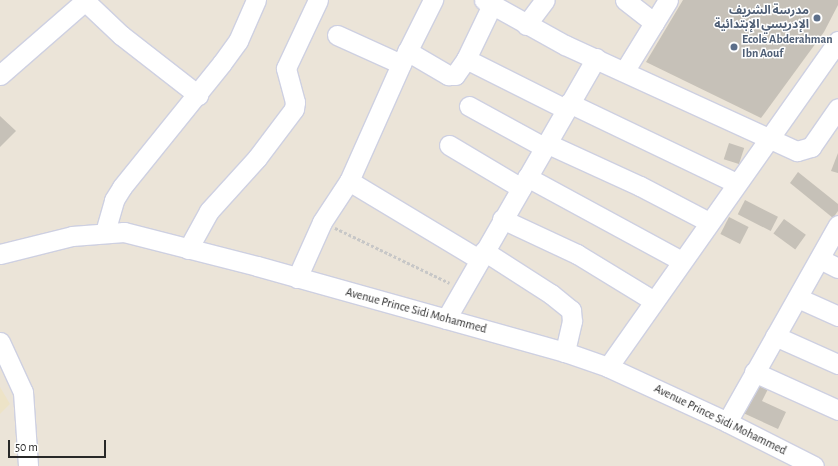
<!DOCTYPE html>
<html>
<head>
<meta charset="utf-8">
<style>
  body { margin:0 }
  #map { position:relative; width:838px; height:466px; overflow:hidden; background:#ebe4d8; font-family:"Alegreya Sans","Noto Sans Arabic",sans-serif }
  div>[style] { position:absolute }
  [style*='--x'] { left:calc(var(--x)*1px); top:calc(var(--y)*1px); width:calc(var(--w)*1px); rotate:calc(var(--a)*1deg) }
  .education>* { inset:0; background:#ede3c7 }
  .building>* { inset:0; background:#c6c1b8; transform-origin:0 0 }
  .path>* { height:2.5px; margin-top:-1.25px; transform-origin:0; background:repeating-linear-gradient(90deg,#c7c7c7 0 3px,transparent 0 5px) }
  .roads { filter:drop-shadow(1px 0 #ced0e1) drop-shadow(-1px 0 #ced0e1) drop-shadow(0 1px #ced0e1) drop-shadow(0 -1px #ced0e1) }
  .minor>* { height:19px; margin:-9.5px; padding:0 9.5px; transform-origin:9.5px; border-radius:9.5px; background:#fff }
  .dots>* { width:11px; height:11px; translate:-50% -50%; box-sizing:border-box; border:2px solid #fff; border-radius:50% }
  span { translate:-50% -50%; white-space:nowrap; text-align:center; line-height:1.15; -webkit-text-stroke:3px #fff; paint-order:stroke }
  .service-label { font-size:12px; color:#4e5e75; font-weight:700 }
  .right { translate:-100% -50%; text-align:right }
  .left { translate:0 -50%; text-align:left }
  .street-label { font-size:12px; color:#282828 }
  .scale { position:absolute; left:8px; top:440px; width:98px; height:18px; box-sizing:border-box; border:2px solid #282828; border-top:0; padding-left:5px; font-size:12px; line-height:14px; white-space:nowrap; color:#282828; -webkit-text-stroke:3px #fff; paint-order:stroke }
</style>
</head>
<body>
<div id="map">
  <div class="education">
    <div style="clip-path:polygon(0 387px,10px 404px,0 414px)"></div>
  </div>
  <div class="building">
    <div style="clip-path:polygon(683px 0,838px 0,838px 5px,824px 32px,761px 118px,646px 62px)"></div>
    <div style="clip-path:polygon(0 116px,16px 131px,0 147px)"></div>
    <div style="left:729px;top:143px;width:16px;height:17px;rotate:18deg"></div>
    <div style="clip-path:polygon(838px 153px,838px 173px,831px 171px)"></div>
    <div style="clip-path:polygon(798px 172px,838px 204px,838px 211px,833px 218px,790px 183px)"></div>
    <div style="left:745px;top:200px;width:37px;height:16px;rotate:27deg"></div>
    <div style="left:729px;top:217px;width:22px;height:19px;rotate:27deg"></div>
    <div style="left:784px;top:219px;width:27px;height:18px;rotate:36deg"></div>
    <div style="clip-path:polygon(757px 378px,770px 385px,762px 401px,786px 412px,778px 429px,741px 412px)"></div>
  </div>
  <div class="path">
    <div style="--x:335;--y:228;--w:127;--a:25.6"></div>
  </div>
  <div class="roads">
    <div class="minor">
      <div style="--x:484;--y:0;--w:93;--a:29.1"></div>
      <div style="--x:565;--y:45;--w:255;--a:24.6"></div>
      <div style="--x:797;--y:151;--w:15;--a:-16"></div>
      <div style="--x:811;--y:147;--w:47;--a:-55.3"></div>
      <div style="--x:625;--y:0;--w:37;--a:38"></div>
      <div style="--x:85;--y:1;--w:50;--a:43.4"></div>
      <div style="--x:121;--y:35;--w:98;--a:37.9"></div>
      <div style="--x:526;--y:25;--w:31;--a:-53"></div>
      <div style="--x:337;--y:35;--w:70;--a:24.4"></div>
      <div style="--x:407;--y:51;--w:48;--a:30.3"></div>
      <div style="--x:448;--y:75;--w:7;--a:0"></div>
      <div style="--x:455;--y:75;--w:19;--a:-55"></div>
      <div style="--x:466;--y:59;--w:60;--a:-64.3"></div>
      <div style="--x:466;--y:59;--w:112;--a:26.6"></div>
      <div style="--x:625;--y:70;--w:82;--a:-58.4"></div>
      <div style="--x:0;--y:75;--w:114;--a:-41.1"></div>
      <div style="--x:569;--y:103;--w:185;--a:25.6"></div>
      <div style="--x:469;--y:106;--w:85;--a:28.7"></div>
      <div style="--x:546;--y:143;--w:103;--a:24.6"></div>
      <div style="--x:640;--y:186;--w:78;--a:27.6"></div>
      <div style="--x:449;--y:145;--w:84;--a:30.8"></div>
      <div style="--x:527;--y:177;--w:176;--a:28.5"></div>
      <div style="--x:349;--y:181;--w:152;--a:31"></div>
      <div style="--x:502;--y:219;--w:83;--a:25"></div>
      <div style="--x:577;--y:254;--w:90;--a:31.4"></div>
      <div style="--x:105;--y:232;--w:33;--a:-74"></div>
      <div style="--x:114;--y:200;--w:15;--a:-58"></div>
      <div style="--x:122;--y:187;--w:159;--a:-51.1"></div>
      <div style="--x:222;--y:63;--w:27;--a:-54"></div>
      <div style="--x:238;--y:41;--w:45;--a:-66.3"></div>
      <div style="--x:188;--y:249;--w:43;--a:-61.1"></div>
      <div style="--x:209;--y:211;--w:72;--a:-47.8"></div>
      <div style="--x:257;--y:158;--w:61;--a:-52.9"></div>
      <div style="--x:294;--y:109;--w:7;--a:-82"></div>
      <div style="--x:295;--y:102;--w:35;--a:-105"></div>
      <div style="--x:286;--y:68;--w:75;--a:-64.8"></div>
      <div style="--x:484;--y:251;--w:80;--a:32.7"></div>
      <div style="--x:551;--y:294;--w:26;--a:39"></div>
      <div style="--x:571;--y:310;--w:11;--a:85"></div>
      <div style="--x:572;--y:321;--w:32;--a:103"></div>
      <div style="--x:0;--y:254;--w:74;--a:-14"></div>
      <div style="--x:72;--y:236;--w:52;--a:-4.4"></div>
      <div style="--x:124;--y:232;--w:137;--a:14.3"></div>
      <div style="--x:257;--y:266;--w:320;--a:15.6"></div>
      <div style="--x:565;--y:352;--w:46;--a:19.2"></div>
      <div style="--x:608;--y:367;--w:124;--a:24.7"></div>
      <div style="--x:721;--y:419;--w:104;--a:26.8"></div>
      <div style="--x:820;--y:259;--w:20;--a:27"></div>
      <div style="--x:297;--y:278;--w:61;--a:-65.9"></div>
      <div style="--x:322;--y:222;--w:49;--a:-56.6"></div>
      <div style="--x:349;--y:181;--w:128;--a:-66"></div>
      <div style="--x:401;--y:64;--w:72;--a:-63.4"></div>
      <div style="--x:798;--y:298;--w:44;--a:24.2"></div>
      <div style="--x:446;--y:319;--w:301;--a:-60.1"></div>
      <div style="--x:775;--y:336;--w:69;--a:24"></div>
      <div style="--x:0;--y:342;--w:55;--a:65.3"></div>
      <div style="--x:23;--y:392;--w:74;--a:86.1"></div>
      <div style="--x:608;--y:367;--w:399;--a:-54.8"></div>
      <div style="--x:754;--y:372;--w:92;--a:24.3"></div>
      <div style="--x:727;--y:422;--w:226;--a:-60.6"></div>
    </div>
  </div>
  <div class="dots">
    <div style="left:817px;top:18px;background:#5c6f8a"></div>
    <div style="left:734px;top:47px;background:#5c6f8a"></div>
  </div>
  <div class="service-label">
    <span class="right" style="left:809px;top:18px">مدرسة الشريف<br>الإدريسي الإبتدائية</span>
    <span class="left" style="left:742px;top:47px">Ecole Abderahman<br>Ibn Aouf</span>
  </div>
  <div class="street-label">
    <span style="left:416px;top:311px;rotate:15deg">Avenue Prince Sidi Mohammed</span>
    <span style="left:720px;top:420px;rotate:26deg">Avenue Prince Sidi Mohammed</span>
  </div>
  <div class="scale">50 m</div>
</div>
</body>
</html>
